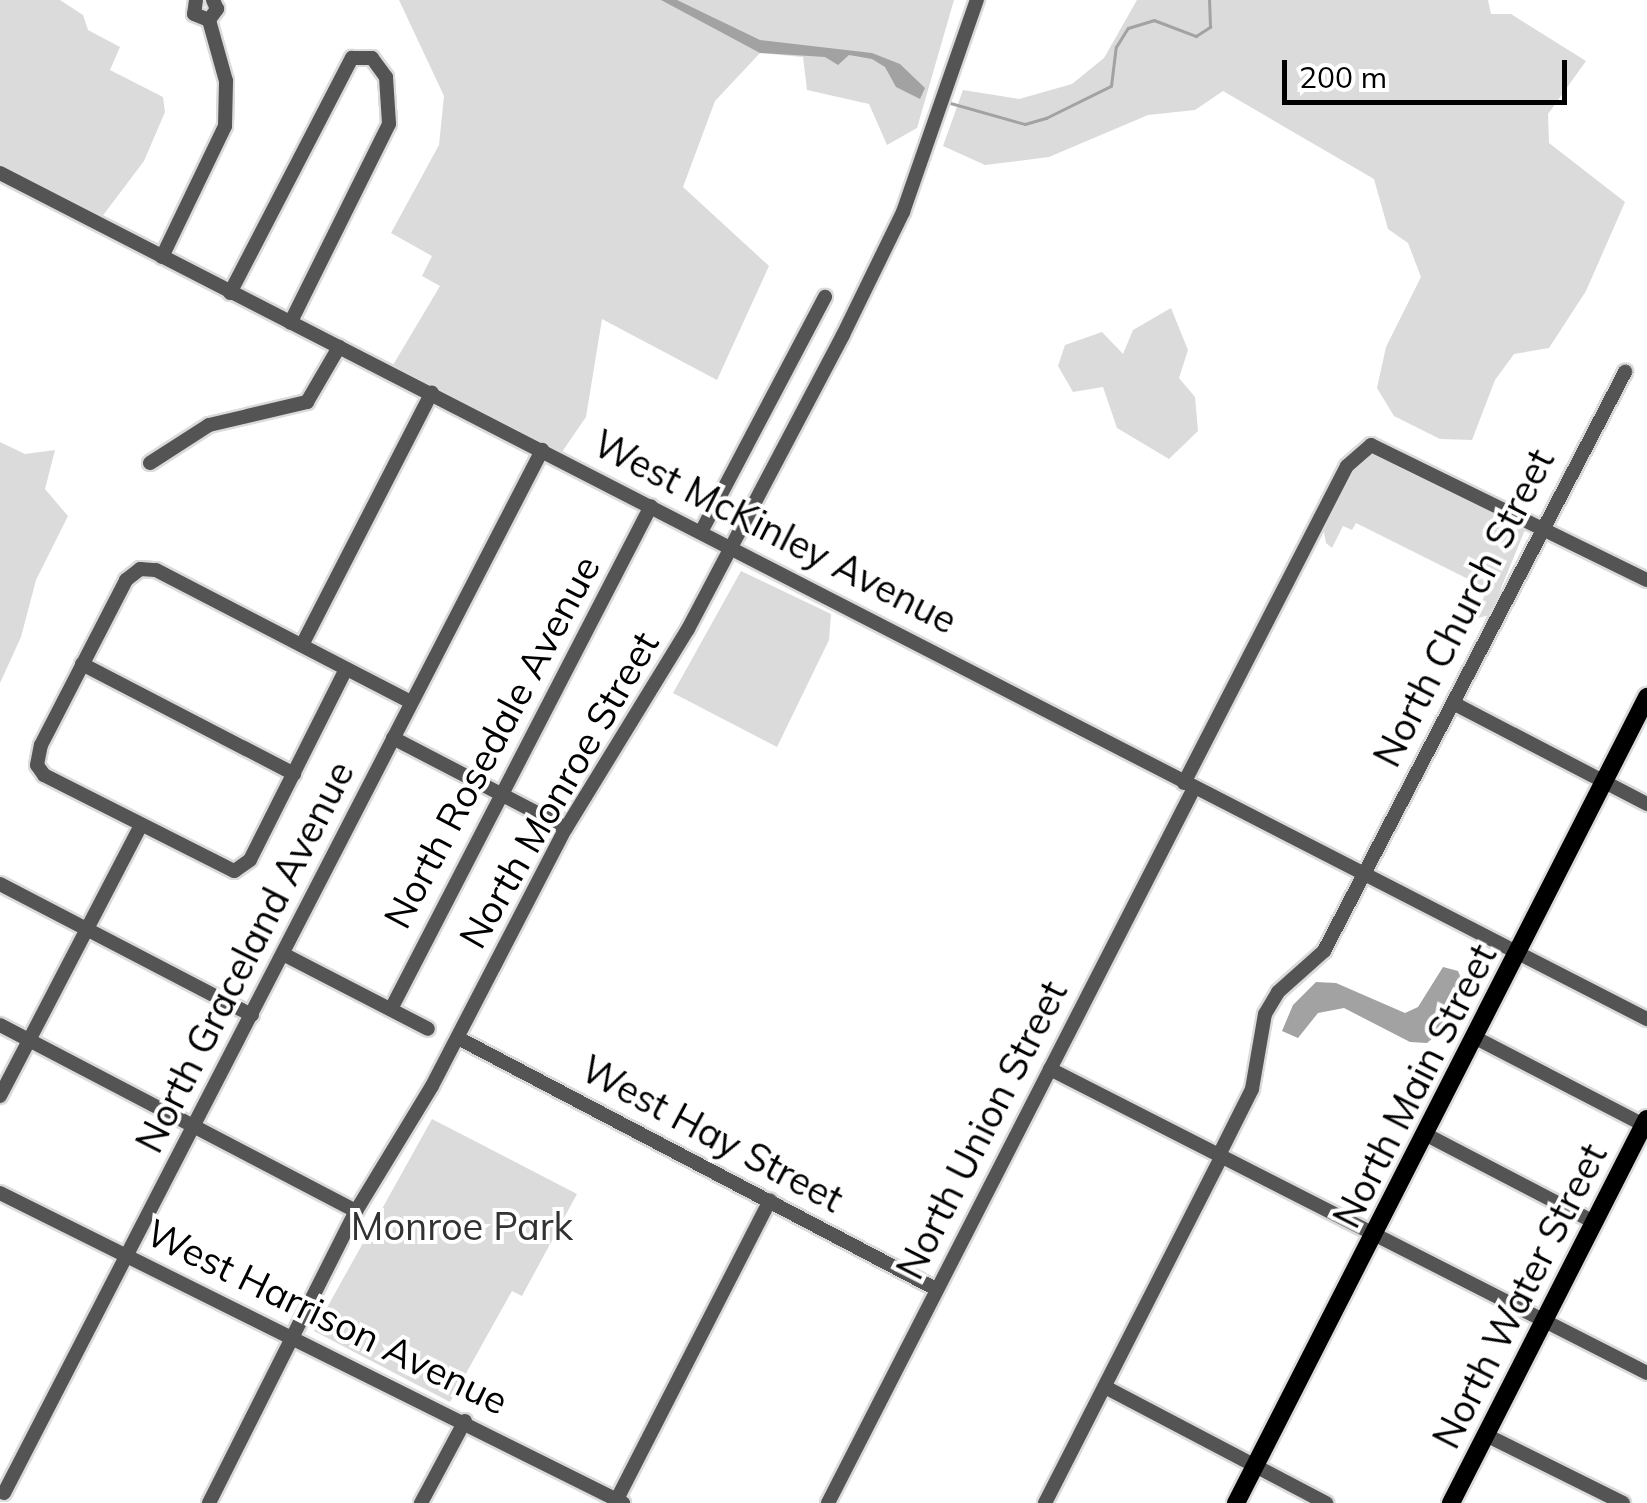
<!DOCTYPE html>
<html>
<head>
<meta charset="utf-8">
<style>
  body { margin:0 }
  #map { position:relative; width:1647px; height:1503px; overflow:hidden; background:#fff; font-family:Mulish,sans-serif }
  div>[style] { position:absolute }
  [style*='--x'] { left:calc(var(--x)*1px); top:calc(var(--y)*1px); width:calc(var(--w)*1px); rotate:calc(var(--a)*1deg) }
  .green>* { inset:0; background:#dbdbdb }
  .water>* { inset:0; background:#a2a2a2 }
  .stream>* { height:2.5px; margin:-1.25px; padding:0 1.25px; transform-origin:1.25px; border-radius:1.25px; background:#a2a2a2 }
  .roads { filter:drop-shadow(2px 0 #dbdbdb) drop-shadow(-2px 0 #dbdbdb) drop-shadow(0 2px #dbdbdb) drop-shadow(0 -2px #dbdbdb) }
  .minor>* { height:14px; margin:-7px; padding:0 7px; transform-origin:7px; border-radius:7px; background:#545454 }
  .major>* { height:18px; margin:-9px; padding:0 9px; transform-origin:9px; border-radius:9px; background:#000 }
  span { translate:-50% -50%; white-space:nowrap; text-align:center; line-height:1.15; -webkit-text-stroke:8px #fff; paint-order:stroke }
  .street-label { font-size:38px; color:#000 }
  .park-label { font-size:38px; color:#323232 }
  .scale { position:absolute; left:1282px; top:60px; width:285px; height:45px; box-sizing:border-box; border:5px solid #000; border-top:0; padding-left:12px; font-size:30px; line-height:35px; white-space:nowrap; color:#000; -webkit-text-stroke:8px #fff; paint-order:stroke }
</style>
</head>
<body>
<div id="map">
  <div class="green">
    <div style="clip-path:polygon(0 0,60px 0,83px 15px,88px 30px,120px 47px,110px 70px,163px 97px,165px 112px,144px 161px,101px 218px,0 165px)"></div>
    <div style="clip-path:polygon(399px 0,954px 0,917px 128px,887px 145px,869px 104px,807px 90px,803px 57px,760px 53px,715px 101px,683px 187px,769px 266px,717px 380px,602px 319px,586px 417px,562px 452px,393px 365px,440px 286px,422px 276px,432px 256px,391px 233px,439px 145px,444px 96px)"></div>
    <div style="clip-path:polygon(1137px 0,1488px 0,1491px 14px,1511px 14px,1586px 61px,1548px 114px,1549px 143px,1625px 202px,1586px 291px,1549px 348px,1514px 354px,1495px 380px,1472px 440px,1440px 439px,1394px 416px,1377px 388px,1386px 347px,1421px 277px,1408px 243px,1388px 229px,1374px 179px,1223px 91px,1195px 110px,1148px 115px,1049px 157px,985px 165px,943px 146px,963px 90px,1019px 99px,1072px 84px,1104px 58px)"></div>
    <div style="clip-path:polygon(1171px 308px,1188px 350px,1179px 378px,1195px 397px,1198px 431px,1169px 459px,1117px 428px,1103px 387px,1073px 392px,1058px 366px,1065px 345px,1102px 332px,1123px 354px,1133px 330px)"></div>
    <div style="clip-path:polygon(0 442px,25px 454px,55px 450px,45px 489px,68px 516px,36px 580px,21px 637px,0 683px)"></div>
    <div style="clip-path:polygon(1380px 451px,1527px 525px,1490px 615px,1474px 619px,1484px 597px,1480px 585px,1356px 523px,1352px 530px,1343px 526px,1332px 548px,1326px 543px,1323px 527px,1361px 458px)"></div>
    <div style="clip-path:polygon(741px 571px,831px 614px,829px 640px,777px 747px,673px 693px)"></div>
    <div style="clip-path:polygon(432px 1119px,577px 1194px,522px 1296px,512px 1291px,450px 1402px,314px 1331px)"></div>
  </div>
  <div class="water">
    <div style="clip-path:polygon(661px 0,677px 0,760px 40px,872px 53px,900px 64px,925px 88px,920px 99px,896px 87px,885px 67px,872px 59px,849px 55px,838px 65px,825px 57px,760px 53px)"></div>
    <div style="clip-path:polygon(1443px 967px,1458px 971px,1465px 988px,1440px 1032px,1427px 1043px,1410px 1042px,1344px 1008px,1318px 1013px,1298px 1038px,1282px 1031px,1293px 1005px,1316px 982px,1336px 983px,1405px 1013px,1418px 1007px)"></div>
  </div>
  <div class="stream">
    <div style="--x:947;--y:102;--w:81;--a:15.8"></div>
    <div style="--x:1025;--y:124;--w:22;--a:-16"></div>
    <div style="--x:1046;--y:118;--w:72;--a:-26.2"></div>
    <div style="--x:1111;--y:86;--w:39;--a:-83"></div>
    <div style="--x:1116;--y:47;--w:22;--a:-58"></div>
    <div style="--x:1128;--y:28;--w:27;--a:-17"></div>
    <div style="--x:1154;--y:20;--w:45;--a:20.9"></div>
    <div style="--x:1196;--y:36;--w:17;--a:-33"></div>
    <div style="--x:1210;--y:27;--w:27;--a:-92"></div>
  </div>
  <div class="roads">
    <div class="minor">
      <div style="--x:196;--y:0;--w:14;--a:98"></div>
      <div style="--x:194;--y:14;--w:16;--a:22"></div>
      <div style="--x:0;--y:173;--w:1852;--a:27.19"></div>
      <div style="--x:162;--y:257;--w:145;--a:-64.3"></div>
      <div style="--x:225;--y:126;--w:45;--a:-88.7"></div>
      <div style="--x:226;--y:81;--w:63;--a:-105.6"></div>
      <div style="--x:209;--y:20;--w:14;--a:-54"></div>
      <div style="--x:217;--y:9;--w:10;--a:-114"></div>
      <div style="--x:230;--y:293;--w:265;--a:-62.6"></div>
      <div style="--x:352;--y:58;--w:20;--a:0"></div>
      <div style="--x:372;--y:58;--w:24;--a:54"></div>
      <div style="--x:386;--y:77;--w:47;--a:86.3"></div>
      <div style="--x:389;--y:124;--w:222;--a:116.4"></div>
      <div style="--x:150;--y:463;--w:70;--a:-32.8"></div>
      <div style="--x:209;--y:425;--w:101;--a:-13.2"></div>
      <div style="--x:307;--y:402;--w:64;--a:-59.8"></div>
      <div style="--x:701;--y:532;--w:266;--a:-62.2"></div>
      <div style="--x:302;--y:645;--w:284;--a:-62.8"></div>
      <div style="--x:82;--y:664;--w:239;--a:27.4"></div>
      <div style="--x:346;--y:669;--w:214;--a:116.7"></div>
      <div style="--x:250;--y:860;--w:19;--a:145"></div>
      <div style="--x:234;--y:871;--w:213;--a:-153.2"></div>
      <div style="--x:44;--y:775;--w:12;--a:-125"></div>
      <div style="--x:37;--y:765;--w:20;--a:-79"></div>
      <div style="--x:41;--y:745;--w:186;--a:-62.7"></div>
      <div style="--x:126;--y:580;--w:18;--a:-38"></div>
      <div style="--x:140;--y:569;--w:16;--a:4"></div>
      <div style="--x:156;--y:570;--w:287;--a:27.4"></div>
      <div style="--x:1453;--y:703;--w:219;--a:27.5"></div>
      <div style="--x:393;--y:738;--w:195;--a:27.5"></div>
      <div style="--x:1184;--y:783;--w:356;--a:-62.8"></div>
      <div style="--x:1347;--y:466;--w:32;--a:-41"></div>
      <div style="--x:1371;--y:445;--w:307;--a:26.1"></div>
      <div style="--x:0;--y:884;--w:284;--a:27.5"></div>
      <div style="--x:283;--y:954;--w:163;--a:27.3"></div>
      <div style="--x:391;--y:1009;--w:566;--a:-62.67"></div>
      <div style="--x:0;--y:1025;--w:402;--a:27.6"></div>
      <div style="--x:1474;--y:1037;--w:191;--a:27.4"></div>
      <div style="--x:458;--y:1038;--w:540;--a:27.7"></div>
      <div style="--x:1050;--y:1069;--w:670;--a:26.99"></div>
      <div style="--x:0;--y:1096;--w:305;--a:-62.5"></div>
      <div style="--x:1423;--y:1133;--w:191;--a:27.5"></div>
      <div style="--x:1219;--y:1155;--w:74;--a:-63.4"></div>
      <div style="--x:1252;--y:1089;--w:76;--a:-80.2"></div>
      <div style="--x:1265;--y:1014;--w:26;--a:-59"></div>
      <div style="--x:1278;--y:992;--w:62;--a:-41.7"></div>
      <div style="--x:1324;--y:951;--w:653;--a:-62.53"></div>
      <div style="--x:0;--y:1193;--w:696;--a:26.45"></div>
      <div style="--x:1105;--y:1387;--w:250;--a:27.7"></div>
      <div style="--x:1486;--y:1435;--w:153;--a:26.4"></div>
      <div style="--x:4;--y:1493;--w:1174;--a:-62.71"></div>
      <div style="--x:209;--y:1503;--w:327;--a:-63.3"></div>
      <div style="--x:356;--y:1211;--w:146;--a:-58.7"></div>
      <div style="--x:432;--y:1086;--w:291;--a:-62.6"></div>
      <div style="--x:566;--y:828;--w:233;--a:-58.5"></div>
      <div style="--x:688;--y:629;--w:332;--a:-62.2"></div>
      <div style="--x:843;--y:335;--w:137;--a:-64"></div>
      <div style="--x:903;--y:212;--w:225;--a:-70.8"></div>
      <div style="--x:421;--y:1503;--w:93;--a:-61.8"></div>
      <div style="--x:615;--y:1503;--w:340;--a:-62.9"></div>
      <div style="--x:828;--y:1503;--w:803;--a:-62.89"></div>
      <div style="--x:1045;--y:1503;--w:388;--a:-63"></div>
    </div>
    <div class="major">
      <div style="--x:1236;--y:1503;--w:905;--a:-62.98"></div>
      <div style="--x:1451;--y:1503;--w:431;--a:-63"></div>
    </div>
  </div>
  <div class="street-label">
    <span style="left:775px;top:532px;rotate:27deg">West McKinley Avenue</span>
    <span style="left:1464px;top:608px;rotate:-63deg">North Church Street</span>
    <span style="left:492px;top:742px;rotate:-62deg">North Rosedale Avenue</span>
    <span style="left:559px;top:790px;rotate:-60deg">North Monroe Street</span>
    <span style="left:245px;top:957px;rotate:-63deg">North Graceland Avenue</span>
    <span style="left:1415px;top:1086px;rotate:-63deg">North Main Street</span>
    <span style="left:982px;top:1130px;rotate:-63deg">North Union Street</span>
    <span style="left:712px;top:1134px;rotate:28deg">West Hay Street</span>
    <span style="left:1520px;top:1296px;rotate:-63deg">North Water Street</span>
    <span style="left:327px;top:1317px;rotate:26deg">West Harrison Avenue</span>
  </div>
  <div class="park-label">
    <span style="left:462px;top:1227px">Monroe Park</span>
  </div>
  <div class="scale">200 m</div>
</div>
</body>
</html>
